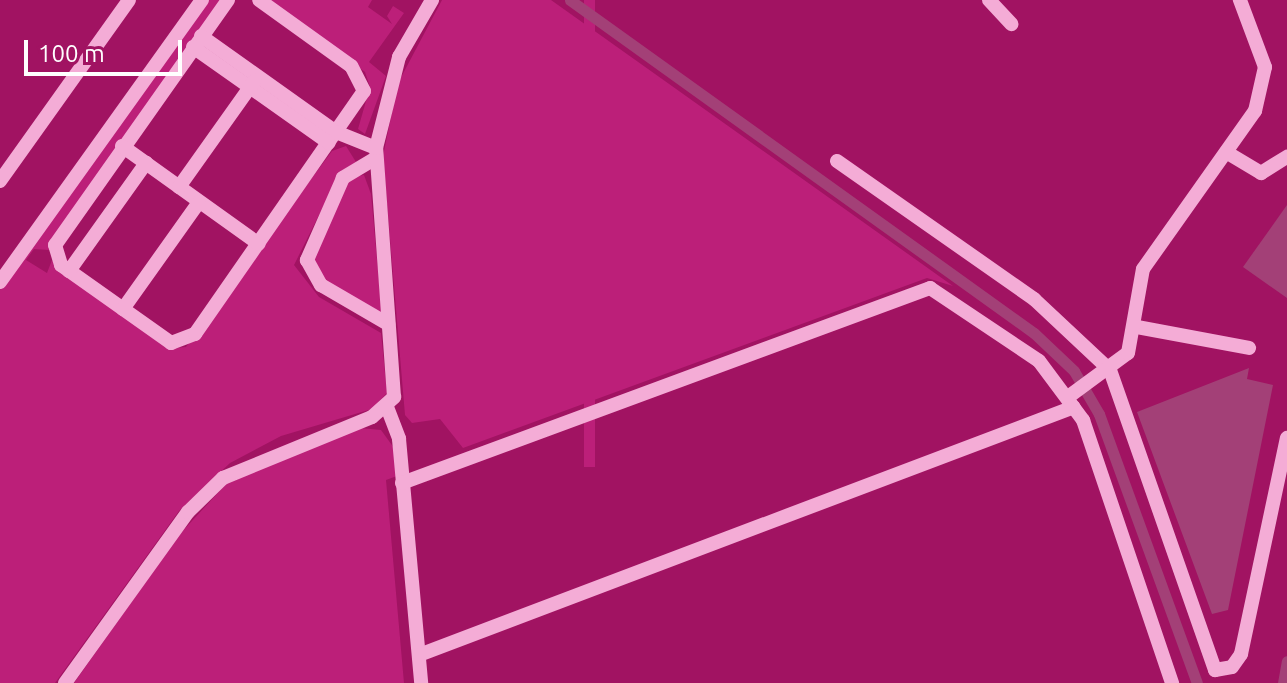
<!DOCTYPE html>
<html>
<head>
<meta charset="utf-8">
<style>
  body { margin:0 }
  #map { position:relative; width:1287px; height:683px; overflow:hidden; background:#a11362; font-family:Ubuntu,sans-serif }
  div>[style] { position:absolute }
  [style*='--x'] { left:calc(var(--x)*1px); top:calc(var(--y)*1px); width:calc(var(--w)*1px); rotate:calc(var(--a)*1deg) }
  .green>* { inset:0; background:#bc1f79; transform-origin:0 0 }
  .water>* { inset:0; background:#a34077 }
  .canal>* { height:11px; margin:-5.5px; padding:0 5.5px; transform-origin:5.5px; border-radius:5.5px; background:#a34077 }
  .minor>* { height:14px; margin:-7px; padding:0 7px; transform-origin:7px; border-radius:7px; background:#f4acd6 }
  span { translate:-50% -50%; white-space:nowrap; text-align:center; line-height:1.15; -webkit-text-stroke:8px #a11362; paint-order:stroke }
  .scale { position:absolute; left:24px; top:40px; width:158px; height:36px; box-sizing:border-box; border:4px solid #fff; border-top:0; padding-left:10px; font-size:24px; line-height:28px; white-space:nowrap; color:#fff; -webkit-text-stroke:6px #a11362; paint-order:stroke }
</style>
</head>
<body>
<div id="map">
  <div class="green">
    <div style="clip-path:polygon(204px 0,222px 0,49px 250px,34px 249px,26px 260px,47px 273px,52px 260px,174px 348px,186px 347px,332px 151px,346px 146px,356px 162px,341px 171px,294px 265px,319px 297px,381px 333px,387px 393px,372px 409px,281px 436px,230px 463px,179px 511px,55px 683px,0 683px,0 286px)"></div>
    <div style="clip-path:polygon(266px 0,372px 0,368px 7px,392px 24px,387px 16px,393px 6px,404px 13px,369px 62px,386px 76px,365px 134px,358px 129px,370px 87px,365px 72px)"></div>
    <div style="clip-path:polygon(442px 0,551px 0,953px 286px,927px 278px,463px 448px,440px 419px,412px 423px,405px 415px,383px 156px,398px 83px)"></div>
    <div style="left:584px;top:0;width:11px;height:467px"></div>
    <div style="clip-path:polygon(364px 175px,371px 194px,382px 315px,333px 292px,312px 262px,350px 177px)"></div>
    <div style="clip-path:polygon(360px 428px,381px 430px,394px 448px,397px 476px,386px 480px,404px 683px,74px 683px,179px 535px,228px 482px)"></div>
  </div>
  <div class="water">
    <div style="clip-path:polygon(1287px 205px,1287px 298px,1243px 267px)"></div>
    <div style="clip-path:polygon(1249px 368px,1247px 379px,1273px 385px,1228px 610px,1212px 614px,1137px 412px)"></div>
  </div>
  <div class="canal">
    <div style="--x:570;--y:0;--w:571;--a:35.67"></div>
    <div style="--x:1034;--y:333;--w:55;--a:43.5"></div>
    <div style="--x:1074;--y:371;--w:50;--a:59.8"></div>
    <div style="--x:1099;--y:414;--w:286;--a:70"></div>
    <div style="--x:1283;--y:683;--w:22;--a:-80"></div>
  </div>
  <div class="minor">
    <div style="--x:228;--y:0;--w:300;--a:125.2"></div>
    <div style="--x:55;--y:245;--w:21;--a:73"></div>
    <div style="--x:61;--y:265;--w:135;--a:35.3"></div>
    <div style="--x:171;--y:343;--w:26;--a:-21"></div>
    <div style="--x:195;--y:334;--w:296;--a:-55.2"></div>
    <div style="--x:364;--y:91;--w:28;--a:-117"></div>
    <div style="--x:351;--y:66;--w:113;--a:-144.3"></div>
    <div style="--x:989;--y:0;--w:33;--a:47"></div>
    <div style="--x:201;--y:36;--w:166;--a:35.4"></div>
    <div style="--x:336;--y:132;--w:43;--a:21.8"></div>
    <div style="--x:193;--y:47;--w:166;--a:35.2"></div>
    <div style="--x:122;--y:146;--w:168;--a:35.6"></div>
    <div style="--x:1226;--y:152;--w:41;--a:31"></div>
    <div style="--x:1261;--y:173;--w:31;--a:-32"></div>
    <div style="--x:376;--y:158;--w:39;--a:149"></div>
    <div style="--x:343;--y:178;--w:90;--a:113.7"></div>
    <div style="--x:307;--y:260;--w:29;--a:61"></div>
    <div style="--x:321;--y:285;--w:78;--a:30.2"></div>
    <div style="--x:837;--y:161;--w:241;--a:35"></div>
    <div style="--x:1034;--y:299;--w:104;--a:43.1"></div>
    <div style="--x:1110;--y:370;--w:318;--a:70.7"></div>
    <div style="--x:1215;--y:670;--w:17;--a:-10"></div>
    <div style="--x:1232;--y:667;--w:16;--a:-55"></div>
    <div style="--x:1241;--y:654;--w:221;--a:-78"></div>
    <div style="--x:0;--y:181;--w:222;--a:-54.5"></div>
    <div style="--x:179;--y:187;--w:131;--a:-54.6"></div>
    <div style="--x:69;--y:271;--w:133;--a:-54.5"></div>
    <div style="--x:0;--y:282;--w:347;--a:-54.4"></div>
    <div style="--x:123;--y:309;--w:131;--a:-54.6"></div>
    <div style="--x:1137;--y:327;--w:114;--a:10.6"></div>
    <div style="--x:1068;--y:397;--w:74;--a:-36.3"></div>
    <div style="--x:1128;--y:353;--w:85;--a:-79.9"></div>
    <div style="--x:1143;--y:269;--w:194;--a:-54.7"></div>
    <div style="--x:1255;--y:111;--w:45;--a:-77.2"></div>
    <div style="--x:1265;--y:67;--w:72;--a:-110.5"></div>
    <div style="--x:387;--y:407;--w:34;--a:69"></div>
    <div style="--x:399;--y:439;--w:245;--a:84.8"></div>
    <div style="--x:402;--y:483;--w:563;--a:-20.27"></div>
    <div style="--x:930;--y:288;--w:131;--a:33.8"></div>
    <div style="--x:1039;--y:361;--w:74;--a:53.3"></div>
    <div style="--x:1083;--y:420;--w:278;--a:71.3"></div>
    <div style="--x:419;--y:655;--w:700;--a:-20.74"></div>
    <div style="--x:65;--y:683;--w:211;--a:-54.3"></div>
    <div style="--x:188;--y:512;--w:49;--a:-44.2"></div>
    <div style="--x:223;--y:478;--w:161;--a:-22.3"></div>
    <div style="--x:372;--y:417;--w:30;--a:-42"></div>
    <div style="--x:394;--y:397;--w:250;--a:-94.1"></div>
    <div style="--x:376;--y:148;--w:94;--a:-75.8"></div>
    <div style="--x:399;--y:57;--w:66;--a:-59.9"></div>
  </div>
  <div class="scale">100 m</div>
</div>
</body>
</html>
